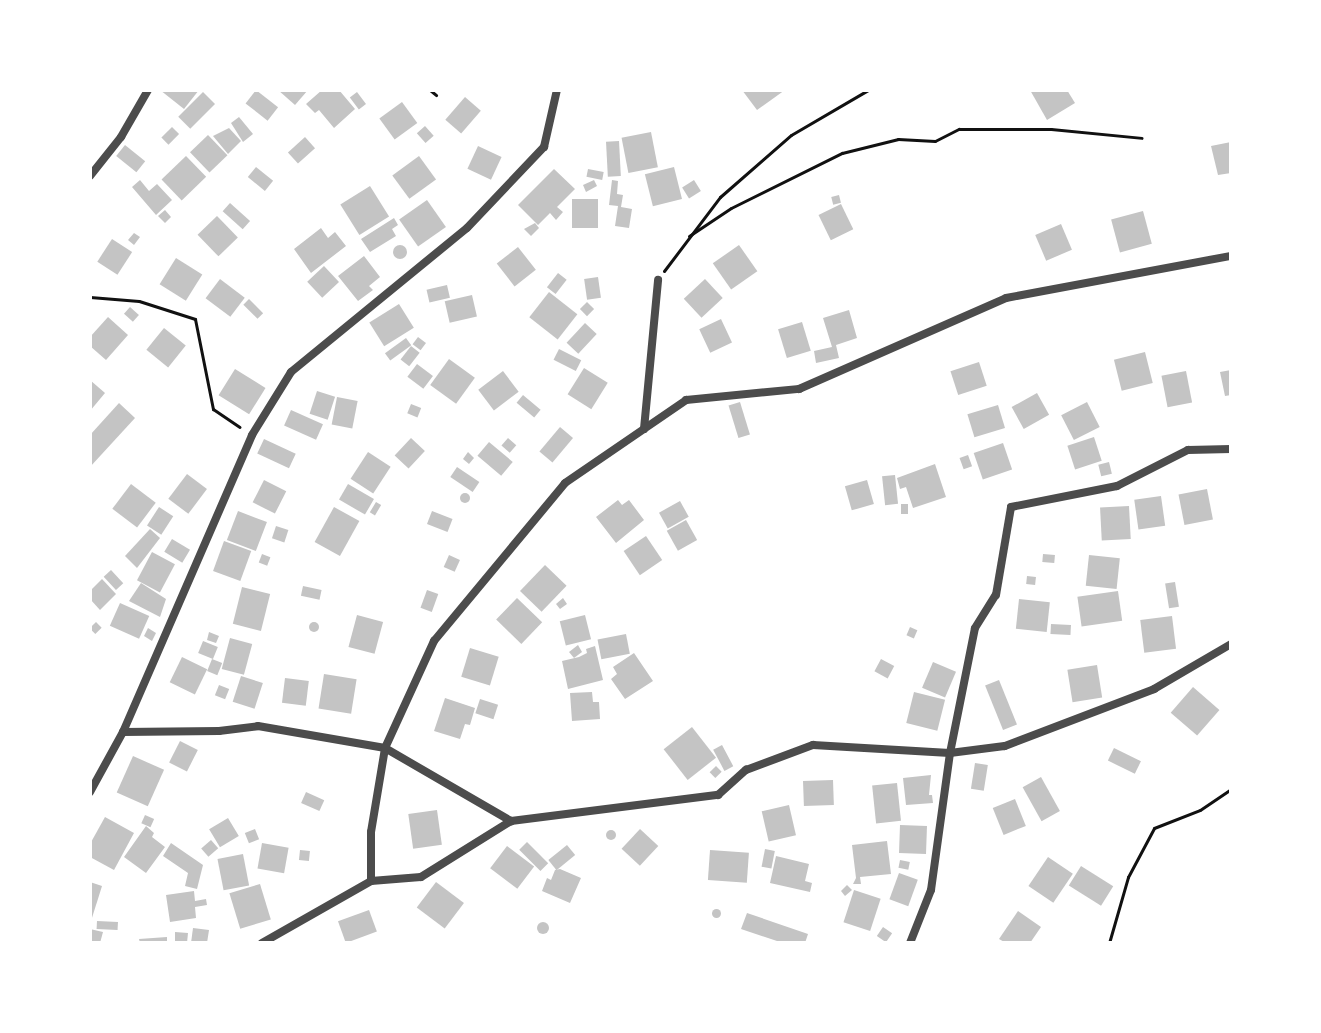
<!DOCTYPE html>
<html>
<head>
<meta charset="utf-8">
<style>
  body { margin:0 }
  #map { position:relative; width:1321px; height:1033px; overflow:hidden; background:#fff; font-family:Inter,sans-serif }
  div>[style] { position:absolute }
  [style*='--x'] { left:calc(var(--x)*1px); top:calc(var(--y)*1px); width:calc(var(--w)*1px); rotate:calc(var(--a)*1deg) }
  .building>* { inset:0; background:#c4c4c4; transform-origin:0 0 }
  .round { border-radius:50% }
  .path>* { height:3px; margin:-1.5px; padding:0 1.5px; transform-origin:1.5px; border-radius:1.5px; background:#111 }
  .minor>* { height:8px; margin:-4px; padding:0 4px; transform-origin:4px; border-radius:4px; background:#4c4c4c }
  span { translate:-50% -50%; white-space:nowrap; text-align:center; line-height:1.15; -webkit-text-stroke:7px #fff; paint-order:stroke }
  .frame { position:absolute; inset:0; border:92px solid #fff; pointer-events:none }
</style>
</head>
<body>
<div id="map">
  <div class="building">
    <div style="clip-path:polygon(160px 90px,199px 90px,184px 109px)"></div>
    <div style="left:256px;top:90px;width:28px;height:17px;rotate:38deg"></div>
    <div style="clip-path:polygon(278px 90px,308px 90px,295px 105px)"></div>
    <div style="clip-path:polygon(322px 90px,339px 90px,355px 109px,334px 128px,319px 110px,315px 113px,306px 104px)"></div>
    <div style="clip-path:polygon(742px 90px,785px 90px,757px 110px)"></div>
    <div style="clip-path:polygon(1030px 90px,1067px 90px,1075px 103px,1047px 120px)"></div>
    <div style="left:203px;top:92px;width:17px;height:35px;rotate:45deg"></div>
    <div style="left:357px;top:92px;width:15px;height:9px;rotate:53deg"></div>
    <div style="left:465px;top:97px;width:21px;height:30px;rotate:41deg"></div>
    <div style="left:402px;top:102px;width:26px;height:28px;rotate:54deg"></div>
    <div style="clip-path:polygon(239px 117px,253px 134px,243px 142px,231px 123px)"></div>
    <div style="left:425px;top:126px;width:13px;height:11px;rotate:48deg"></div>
    <div style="left:172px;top:127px;width:10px;height:15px;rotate:45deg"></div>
    <div style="clip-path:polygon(229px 128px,241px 141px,228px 154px,213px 136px)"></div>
    <div style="left:651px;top:132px;width:36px;height:30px;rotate:79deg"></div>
    <div style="left:208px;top:135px;width:28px;height:25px;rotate:46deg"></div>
    <div style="left:305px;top:137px;width:15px;height:23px;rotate:48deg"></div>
    <div style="left:619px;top:141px;width:35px;height:13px;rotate:87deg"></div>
    <div style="clip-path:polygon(1231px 142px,1231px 173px,1218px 175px,1211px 146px)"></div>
    <div style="left:125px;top:145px;width:26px;height:14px;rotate:39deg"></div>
    <div style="left:478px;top:146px;width:26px;height:25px;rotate:25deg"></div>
    <div style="left:186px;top:156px;width:29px;height:34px;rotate:46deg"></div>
    <div style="left:419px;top:156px;width:29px;height:33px;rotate:54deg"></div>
    <div style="left:256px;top:167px;width:22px;height:13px;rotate:39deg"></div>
    <div style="left:674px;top:167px;width:33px;height:30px;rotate:76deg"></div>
    <div style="clip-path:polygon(554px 169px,575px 189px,557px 207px,563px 212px,556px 220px,550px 213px,538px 225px,518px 205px)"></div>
    <div style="left:588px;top:169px;width:16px;height:8px;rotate:11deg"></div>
    <div style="clip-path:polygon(140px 180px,149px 191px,157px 184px,172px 200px,156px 215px,132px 187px)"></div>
    <div style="clip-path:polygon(594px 180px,597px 186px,586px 192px,583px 185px)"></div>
    <div style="clip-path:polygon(612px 180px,618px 181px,617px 194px,623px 195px,621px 207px,632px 209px,629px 228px,615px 226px,618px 206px,609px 205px)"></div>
    <div style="left:694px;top:180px;width:13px;height:14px;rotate:58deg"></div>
    <div style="left:370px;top:186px;width:36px;height:35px;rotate:58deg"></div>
    <div style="left:839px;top:195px;width:8px;height:8px;rotate:76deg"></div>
    <div style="left:598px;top:199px;width:29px;height:26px;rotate:90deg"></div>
    <div style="left:427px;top:200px;width:33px;height:34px;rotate:55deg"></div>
    <div style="left:230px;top:203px;width:27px;height:11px;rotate:42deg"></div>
    <div style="left:841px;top:204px;width:28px;height:25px;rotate:64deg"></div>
    <div style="clip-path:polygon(165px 210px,171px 217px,165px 223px,158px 216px)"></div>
    <div style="left:1143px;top:211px;width:34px;height:33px;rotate:75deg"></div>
    <div style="left:217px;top:216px;width:30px;height:27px;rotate:46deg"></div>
    <div style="clip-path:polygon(394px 218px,398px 225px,392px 229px,396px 236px,370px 252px,361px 239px)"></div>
    <div style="clip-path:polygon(535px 223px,539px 228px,531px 236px,524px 229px)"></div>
    <div style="left:1061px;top:224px;width:28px;height:28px;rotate:67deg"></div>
    <div style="clip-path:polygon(321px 228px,328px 238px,335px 232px,346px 246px,311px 273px,294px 249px)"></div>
    <div style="clip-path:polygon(134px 233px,140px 237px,134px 245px,128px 240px)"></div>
    <div style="left:112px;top:239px;width:24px;height:27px;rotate:33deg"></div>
    <div style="left:739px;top:245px;width:32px;height:32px;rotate:55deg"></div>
    <div class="round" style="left:393px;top:245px;width:14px;height:14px"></div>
    <div style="left:518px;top:247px;width:29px;height:27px;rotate:52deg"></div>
    <div style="clip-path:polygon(364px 256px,380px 277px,369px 286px,373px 290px,358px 301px,338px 276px)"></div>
    <div style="left:176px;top:258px;width:31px;height:31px;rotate:32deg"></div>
    <div style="left:324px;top:266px;width:22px;height:23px;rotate:47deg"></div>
    <div style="left:558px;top:273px;width:11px;height:18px;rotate:38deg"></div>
    <div style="left:598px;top:277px;width:21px;height:14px;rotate:82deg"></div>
    <div style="left:220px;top:279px;width:31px;height:24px;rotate:37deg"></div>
    <div style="left:705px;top:279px;width:26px;height:29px;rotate:47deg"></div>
    <div style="left:447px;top:285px;width:13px;height:21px;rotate:77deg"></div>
    <div style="left:549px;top:292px;width:36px;height:32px;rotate:38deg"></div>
    <div style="left:472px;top:295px;width:22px;height:28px;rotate:77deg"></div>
    <div style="left:249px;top:299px;width:20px;height:8px;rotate:45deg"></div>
    <div style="left:587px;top:302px;width:10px;height:10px;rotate:45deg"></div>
    <div style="left:399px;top:304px;width:28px;height:35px;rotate:58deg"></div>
    <div style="left:130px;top:307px;width:12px;height:9px;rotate:42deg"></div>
    <div style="clip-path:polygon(849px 310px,857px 338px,836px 345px,839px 358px,816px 363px,814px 351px,832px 347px,823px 318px)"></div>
    <div style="clip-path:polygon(108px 317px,128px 335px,106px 360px,90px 346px,90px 337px)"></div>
    <div style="left:721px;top:319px;width:26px;height:24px;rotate:65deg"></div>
    <div style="left:802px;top:322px;width:30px;height:25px;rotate:73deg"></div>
    <div style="left:585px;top:323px;width:16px;height:27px;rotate:43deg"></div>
    <div style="left:164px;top:328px;width:28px;height:28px;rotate:39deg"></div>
    <div style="left:418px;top:337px;width:10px;height:9px;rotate:37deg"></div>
    <div style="left:406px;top:338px;width:9px;height:26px;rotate:54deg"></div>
    <div style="left:411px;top:346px;width:11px;height:17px;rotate:38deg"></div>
    <div style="left:559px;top:349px;width:25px;height:12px;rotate:27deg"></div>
    <div style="left:1145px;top:352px;width:32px;height:32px;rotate:76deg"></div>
    <div style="left:449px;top:359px;width:32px;height:32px;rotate:36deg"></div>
    <div style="left:979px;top:362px;width:25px;height:30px;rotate:72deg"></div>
    <div style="left:417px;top:364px;width:20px;height:16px;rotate:37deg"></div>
    <div style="left:584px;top:368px;width:28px;height:31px;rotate:32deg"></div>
    <div style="left:235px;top:369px;width:36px;height:31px;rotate:32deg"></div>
    <div style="clip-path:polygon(1231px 370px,1231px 395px,1225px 396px,1220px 372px)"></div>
    <div style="left:503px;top:371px;width:26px;height:31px;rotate:53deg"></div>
    <div style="left:1186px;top:371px;width:32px;height:25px;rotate:79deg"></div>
    <div style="clip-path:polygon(90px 380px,105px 393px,90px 411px)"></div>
    <div style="left:317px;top:391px;width:19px;height:24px;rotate:18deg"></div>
    <div style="left:1037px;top:393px;width:25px;height:29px;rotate:61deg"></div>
    <div style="left:523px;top:395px;width:23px;height:10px;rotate:40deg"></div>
    <div style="left:337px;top:397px;width:21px;height:28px;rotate:11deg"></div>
    <div style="left:740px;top:402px;width:34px;height:12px;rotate:73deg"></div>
    <div style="left:1087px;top:402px;width:28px;height:29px;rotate:63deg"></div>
    <div style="clip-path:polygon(119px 403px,135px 418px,90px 467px,90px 435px)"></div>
    <div style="left:411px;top:404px;width:11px;height:10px;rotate:22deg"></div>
    <div style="left:998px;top:405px;width:24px;height:32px;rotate:73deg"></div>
    <div style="left:291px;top:410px;width:35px;height:17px;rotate:24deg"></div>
    <div style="left:560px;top:427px;width:17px;height:32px;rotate:40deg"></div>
    <div style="left:1094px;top:437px;width:25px;height:28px;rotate:72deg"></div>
    <div style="left:411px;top:438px;width:19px;height:24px;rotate:43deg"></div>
    <div style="left:508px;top:438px;width:11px;height:10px;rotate:41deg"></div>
    <div style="left:264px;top:439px;width:35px;height:16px;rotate:25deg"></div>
    <div style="left:489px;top:442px;width:31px;height:18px;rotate:40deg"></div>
    <div style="left:1003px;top:443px;width:28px;height:31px;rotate:71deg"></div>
    <div style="left:368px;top:452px;width:27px;height:32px;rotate:33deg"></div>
    <div style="clip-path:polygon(468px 452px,474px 458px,469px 464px,463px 459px)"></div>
    <div style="left:968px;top:455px;width:12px;height:9px;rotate:70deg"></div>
    <div style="left:1109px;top:462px;width:12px;height:11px;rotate:76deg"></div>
    <div style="clip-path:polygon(935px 464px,946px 497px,913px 508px,906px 487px,900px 489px,897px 478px)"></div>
    <div style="left:457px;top:467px;width:27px;height:12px;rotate:34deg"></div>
    <div style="left:187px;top:474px;width:25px;height:31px;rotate:37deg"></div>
    <div style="left:895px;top:475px;width:29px;height:13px;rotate:84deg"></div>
    <div style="left:264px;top:480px;width:25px;height:25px;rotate:27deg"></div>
    <div style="left:867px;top:480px;width:25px;height:23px;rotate:74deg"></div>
    <div style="left:131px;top:484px;width:31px;height:31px;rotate:37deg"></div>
    <div style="left:348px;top:484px;width:30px;height:18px;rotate:30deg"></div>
    <div style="left:1207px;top:489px;width:31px;height:29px;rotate:79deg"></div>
    <div class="round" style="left:460px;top:493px;width:10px;height:10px"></div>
    <div style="left:1161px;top:496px;width:30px;height:27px;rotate:82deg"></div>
    <div style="clip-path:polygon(618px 500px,622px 505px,629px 500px,644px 520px,616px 543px,596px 517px)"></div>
    <div style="left:680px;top:501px;width:18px;height:24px;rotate:61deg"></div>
    <div style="left:376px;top:502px;width:6px;height:12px;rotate:31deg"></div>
    <div style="left:901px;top:504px;width:7px;height:10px"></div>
    <div style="left:1129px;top:506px;width:33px;height:29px;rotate:87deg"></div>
    <div style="left:159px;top:507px;width:17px;height:22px;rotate:33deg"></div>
    <div style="left:334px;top:507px;width:29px;height:40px;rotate:29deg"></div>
    <div style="left:238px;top:511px;width:31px;height:31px;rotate:21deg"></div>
    <div style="left:432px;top:511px;width:22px;height:14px;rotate:21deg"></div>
    <div style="left:686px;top:520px;width:23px;height:22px;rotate:61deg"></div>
    <div style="left:276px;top:526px;width:13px;height:13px;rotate:18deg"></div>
    <div style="clip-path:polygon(150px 529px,160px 538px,137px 568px,125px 556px)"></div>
    <div style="left:646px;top:536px;width:29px;height:27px;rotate:56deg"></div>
    <div style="left:172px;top:539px;width:21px;height:15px;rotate:31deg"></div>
    <div style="left:224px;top:541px;width:29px;height:32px;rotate:20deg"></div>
    <div style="left:152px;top:552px;width:26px;height:32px;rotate:28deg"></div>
    <div style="left:262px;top:554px;width:9px;height:9px;rotate:21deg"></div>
    <div style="left:1043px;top:554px;width:12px;height:8px;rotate:5deg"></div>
    <div style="left:449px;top:555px;width:12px;height:13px;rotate:24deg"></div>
    <div style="left:1089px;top:555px;width:31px;height:31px;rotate:6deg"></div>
    <div style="left:545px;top:565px;width:30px;height:36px;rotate:44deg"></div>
    <div style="left:111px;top:570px;width:18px;height:10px;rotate:47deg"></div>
    <div style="left:1027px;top:576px;width:9px;height:8px;rotate:6deg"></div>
    <div style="clip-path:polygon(102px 579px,116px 594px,100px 610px,90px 599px,90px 591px)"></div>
    <div style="left:1175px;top:582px;width:25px;height:10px;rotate:81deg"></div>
    <div style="clip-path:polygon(141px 583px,166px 599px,160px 617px,129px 601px)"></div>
    <div style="left:303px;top:586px;width:19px;height:10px;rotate:12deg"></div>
    <div style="left:242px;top:587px;width:29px;height:38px;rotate:14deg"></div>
    <div style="left:427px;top:590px;width:12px;height:19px;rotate:20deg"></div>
    <div style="left:1118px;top:591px;width:30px;height:41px;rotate:82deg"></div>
    <div style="left:517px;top:598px;width:35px;height:30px;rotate:44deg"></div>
    <div style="clip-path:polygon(563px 598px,567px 604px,560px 609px,556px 604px)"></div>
    <div style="left:1019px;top:599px;width:31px;height:30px;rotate:6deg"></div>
    <div style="left:120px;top:603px;width:32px;height:25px;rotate:24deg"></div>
    <div style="left:357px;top:615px;width:27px;height:33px;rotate:15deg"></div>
    <div style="left:585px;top:615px;width:25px;height:26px;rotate:76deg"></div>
    <div style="left:1172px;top:616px;width:33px;height:32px;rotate:83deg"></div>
    <div class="round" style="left:309px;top:622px;width:10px;height:10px"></div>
    <div style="left:96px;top:622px;width:8px;height:9px;rotate:45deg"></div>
    <div style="left:1051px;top:624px;width:20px;height:10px;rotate:3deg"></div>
    <div style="left:910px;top:627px;width:8px;height:9px;rotate:23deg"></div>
    <div style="clip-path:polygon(148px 628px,156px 633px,152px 641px,144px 636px)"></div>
    <div style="clip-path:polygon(209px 632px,219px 636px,216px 643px,207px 640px)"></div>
    <div style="left:626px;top:634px;width:20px;height:29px;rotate:79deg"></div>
    <div style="left:230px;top:638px;width:23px;height:32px;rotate:15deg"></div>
    <div style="left:203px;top:641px;width:16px;height:13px;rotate:22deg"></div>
    <div style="clip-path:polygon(578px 645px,582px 652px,574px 658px,569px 652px)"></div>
    <div style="clip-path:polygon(595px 646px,603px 680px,568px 689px,562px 661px,579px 657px,587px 653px,586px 649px)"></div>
    <div style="left:470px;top:648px;width:30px;height:30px;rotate:17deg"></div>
    <div style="clip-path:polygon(634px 653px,653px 681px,625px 699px,611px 679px,617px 674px,613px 667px)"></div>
    <div style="left:182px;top:657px;width:28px;height:28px;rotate:26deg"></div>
    <div style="left:212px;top:659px;width:11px;height:13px;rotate:22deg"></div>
    <div style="left:881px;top:659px;width:15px;height:14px;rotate:28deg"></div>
    <div style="left:933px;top:662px;width:25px;height:28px;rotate:23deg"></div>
    <div style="left:1097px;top:665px;width:33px;height:30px;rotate:81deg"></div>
    <div style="left:324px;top:674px;width:33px;height:35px;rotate:9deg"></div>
    <div style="left:241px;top:676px;width:23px;height:27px;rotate:18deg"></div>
    <div style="left:285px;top:678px;width:24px;height:25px;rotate:7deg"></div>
    <div style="left:999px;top:680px;width:48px;height:15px;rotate:68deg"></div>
    <div style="left:219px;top:685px;width:11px;height:11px;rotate:22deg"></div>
    <div style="left:1193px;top:687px;width:35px;height:34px;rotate:41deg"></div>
    <div style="clip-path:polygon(592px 692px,593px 702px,599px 702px,600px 719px,572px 721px,570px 693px)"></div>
    <div style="left:914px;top:692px;width:32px;height:32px;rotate:14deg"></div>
    <div style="clip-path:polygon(445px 698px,475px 708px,470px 725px,465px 724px,460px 739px,434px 731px)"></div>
    <div style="left:480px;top:699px;width:19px;height:15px;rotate:18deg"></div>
    <div style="left:692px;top:727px;width:39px;height:36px;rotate:52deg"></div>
    <div style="left:180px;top:741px;width:20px;height:24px;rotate:27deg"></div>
    <div style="left:722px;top:745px;width:24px;height:10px;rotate:62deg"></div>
    <div style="left:1114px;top:748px;width:30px;height:14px;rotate:26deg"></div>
    <div style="left:133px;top:756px;width:34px;height:40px;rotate:24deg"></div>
    <div style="left:975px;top:763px;width:13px;height:26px;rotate:9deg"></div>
    <div style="left:716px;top:766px;width:8px;height:9px;rotate:45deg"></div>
    <div style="clip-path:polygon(931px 775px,929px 795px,932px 795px,933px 803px,906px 805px,903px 778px)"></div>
    <div style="left:1041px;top:777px;width:39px;height:21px;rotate:61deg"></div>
    <div style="left:833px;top:780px;width:25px;height:30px;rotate:88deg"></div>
    <div style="left:897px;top:783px;width:38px;height:25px;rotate:84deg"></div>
    <div style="left:306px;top:792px;width:20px;height:12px;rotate:24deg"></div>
    <div style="left:1015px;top:799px;width:29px;height:24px;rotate:68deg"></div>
    <div style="left:789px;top:805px;width:31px;height:28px;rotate:77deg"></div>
    <div style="left:437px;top:810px;width:35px;height:29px;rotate:82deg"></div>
    <div style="left:145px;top:815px;width:10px;height:9px;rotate:24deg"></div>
    <div style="clip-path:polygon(105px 817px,134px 833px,114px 870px,90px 857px,90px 844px)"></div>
    <div style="left:228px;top:818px;width:21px;height:22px;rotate:59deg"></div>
    <div style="left:900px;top:825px;width:27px;height:28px;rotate:2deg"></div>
    <div style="clip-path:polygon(146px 826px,154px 833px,152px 837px,165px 847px,146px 873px,124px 857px)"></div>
    <div style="left:255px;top:829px;width:11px;height:11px;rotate:68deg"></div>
    <div style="left:640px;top:829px;width:25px;height:27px;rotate:43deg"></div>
    <div class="round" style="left:606px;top:830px;width:10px;height:10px"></div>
    <div style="left:211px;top:840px;width:11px;height:13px;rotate:49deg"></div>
    <div style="clip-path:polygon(887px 841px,891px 874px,860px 877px,861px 884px,853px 884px,856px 878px,852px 845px)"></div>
    <div style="left:527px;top:842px;width:30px;height:11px;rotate:45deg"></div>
    <div style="clip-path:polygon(171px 843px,203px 865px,197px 889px,185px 886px,188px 873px,163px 856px)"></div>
    <div style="left:262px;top:843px;width:27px;height:26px;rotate:10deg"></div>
    <div style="left:567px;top:845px;width:13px;height:24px;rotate:51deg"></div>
    <div style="left:507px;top:846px;width:34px;height:28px;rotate:37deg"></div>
    <div style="left:765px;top:849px;width:10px;height:18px;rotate:11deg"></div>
    <div style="left:300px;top:850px;width:10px;height:10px;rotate:6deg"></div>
    <div style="left:710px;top:850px;width:39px;height:30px;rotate:4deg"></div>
    <div style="left:243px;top:854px;width:32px;height:26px;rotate:79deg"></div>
    <div style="clip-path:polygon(776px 856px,809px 864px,805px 881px,812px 883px,810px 892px,770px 883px)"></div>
    <div style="left:1048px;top:857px;width:30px;height:35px;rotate:34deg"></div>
    <div style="left:900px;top:860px;width:10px;height:8px;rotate:11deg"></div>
    <div style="left:1081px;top:866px;width:38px;height:23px;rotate:32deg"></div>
    <div style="clip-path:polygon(560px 869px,581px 878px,570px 903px,542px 891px,547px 878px,551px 880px,555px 870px)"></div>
    <div style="left:899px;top:873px;width:20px;height:28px;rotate:20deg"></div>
    <div style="clip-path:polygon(90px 882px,102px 886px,91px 921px,90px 921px)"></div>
    <div style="left:436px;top:882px;width:35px;height:32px;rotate:37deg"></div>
    <div style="left:260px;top:884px;width:37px;height:32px;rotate:73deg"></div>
    <div style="clip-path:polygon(847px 885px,852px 890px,845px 896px,841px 891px)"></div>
    <div style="left:854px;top:890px;width:28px;height:34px;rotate:18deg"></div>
    <div style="clip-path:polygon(194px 891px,195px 901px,206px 899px,207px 905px,195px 907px,196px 918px,170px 922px,166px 895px)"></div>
    <div class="round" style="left:711.5px;top:908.5px;width:9px;height:9px"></div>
    <div style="left:369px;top:910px;width:23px;height:33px;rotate:70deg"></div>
    <div style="clip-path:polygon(1018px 911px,1041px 927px,1030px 943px,1006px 943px,999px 939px)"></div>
    <div style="clip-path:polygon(747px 913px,808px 934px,805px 943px,783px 943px,741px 929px)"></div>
    <div style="left:97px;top:921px;width:21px;height:8px;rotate:3deg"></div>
    <div class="round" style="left:537px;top:922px;width:12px;height:12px"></div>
    <div style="left:883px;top:927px;width:11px;height:11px;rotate:34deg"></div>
    <div style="clip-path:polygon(193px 928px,209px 930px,207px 943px,191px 943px)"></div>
    <div style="clip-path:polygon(90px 929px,103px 932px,100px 943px,90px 943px)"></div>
    <div style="clip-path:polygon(175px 932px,188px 933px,187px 943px,175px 943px)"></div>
    <div style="clip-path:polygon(167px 937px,167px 943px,140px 943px,139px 939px)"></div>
  </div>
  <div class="path">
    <div style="--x:430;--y:90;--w:8;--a:40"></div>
    <div style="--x:689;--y:236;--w:50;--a:-33.7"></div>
    <div style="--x:731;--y:208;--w:124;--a:-26.4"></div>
    <div style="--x:842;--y:153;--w:58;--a:-14"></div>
    <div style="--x:898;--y:139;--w:37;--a:3"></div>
    <div style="--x:935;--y:141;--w:27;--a:-27"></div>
    <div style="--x:959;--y:129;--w:92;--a:0"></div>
    <div style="--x:1051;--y:129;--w:91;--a:5.6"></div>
    <div style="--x:664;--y:271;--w:93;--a:-52.9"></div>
    <div style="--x:720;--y:197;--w:94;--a:-41.1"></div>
    <div style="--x:791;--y:135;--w:89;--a:-30.3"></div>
    <div style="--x:90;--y:297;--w:49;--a:4.7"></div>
    <div style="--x:139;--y:301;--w:59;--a:17.8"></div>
    <div style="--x:195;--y:319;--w:92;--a:78.7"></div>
    <div style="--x:213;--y:409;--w:32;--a:34"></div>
    <div style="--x:1109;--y:943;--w:69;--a:-73.9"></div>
    <div style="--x:1128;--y:877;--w:55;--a:-62"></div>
    <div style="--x:1154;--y:828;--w:49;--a:-21.4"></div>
    <div style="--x:1200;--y:810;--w:37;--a:-34"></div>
  </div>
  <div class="minor">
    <div style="--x:90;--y:176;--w:50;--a:-51.5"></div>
    <div style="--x:121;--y:137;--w:54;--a:-60.1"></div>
    <div style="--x:644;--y:429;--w:150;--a:-84.6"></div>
    <div style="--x:123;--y:732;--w:96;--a:-0.6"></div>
    <div style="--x:219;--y:731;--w:39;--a:-7"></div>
    <div style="--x:258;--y:726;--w:129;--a:9.8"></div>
    <div style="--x:385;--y:748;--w:146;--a:30.1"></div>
    <div style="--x:90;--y:792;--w:68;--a:-61.2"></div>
    <div style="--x:123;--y:732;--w:324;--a:-66.5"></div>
    <div style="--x:252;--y:435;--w:74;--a:-58.2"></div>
    <div style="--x:291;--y:372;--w:227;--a:-39.3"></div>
    <div style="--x:467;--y:228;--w:112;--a:-46.5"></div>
    <div style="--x:544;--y:147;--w:58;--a:-77.2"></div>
    <div style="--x:371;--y:881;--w:49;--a:-90"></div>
    <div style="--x:371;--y:832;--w:85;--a:-80.5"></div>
    <div style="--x:385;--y:748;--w:118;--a:-65.4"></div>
    <div style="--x:434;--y:641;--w:205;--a:-50.3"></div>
    <div style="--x:565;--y:483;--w:147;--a:-34.4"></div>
    <div style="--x:686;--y:400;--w:114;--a:-5.6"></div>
    <div style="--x:799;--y:389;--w:226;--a:-23.7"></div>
    <div style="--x:1006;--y:298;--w:229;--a:-10.6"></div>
    <div style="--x:262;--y:943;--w:125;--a:-29.6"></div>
    <div style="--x:371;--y:881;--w:50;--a:-4.6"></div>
    <div style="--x:421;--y:877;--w:106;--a:-31.9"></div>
    <div style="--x:511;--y:821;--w:209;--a:-7.2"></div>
    <div style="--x:718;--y:795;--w:38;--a:-42"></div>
    <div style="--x:746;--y:770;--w:72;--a:-20.5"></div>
    <div style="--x:813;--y:745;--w:137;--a:3.3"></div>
    <div style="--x:950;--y:753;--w:55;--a:-7.3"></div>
    <div style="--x:1005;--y:746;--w:160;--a:-20.9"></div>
    <div style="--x:1154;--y:689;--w:89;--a:-30.3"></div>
    <div style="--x:910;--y:943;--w:57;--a:-68.4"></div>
    <div style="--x:931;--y:890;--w:138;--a:-82.1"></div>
    <div style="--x:950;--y:753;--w:127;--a:-78.7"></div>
    <div style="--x:975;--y:628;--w:39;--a:-58"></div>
    <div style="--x:996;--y:595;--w:89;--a:-80.3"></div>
    <div style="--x:1011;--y:507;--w:108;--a:-11.2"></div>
    <div style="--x:1117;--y:486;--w:80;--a:-26.9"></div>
    <div style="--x:1188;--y:450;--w:43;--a:-1.3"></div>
  </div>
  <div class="frame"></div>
</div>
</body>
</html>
